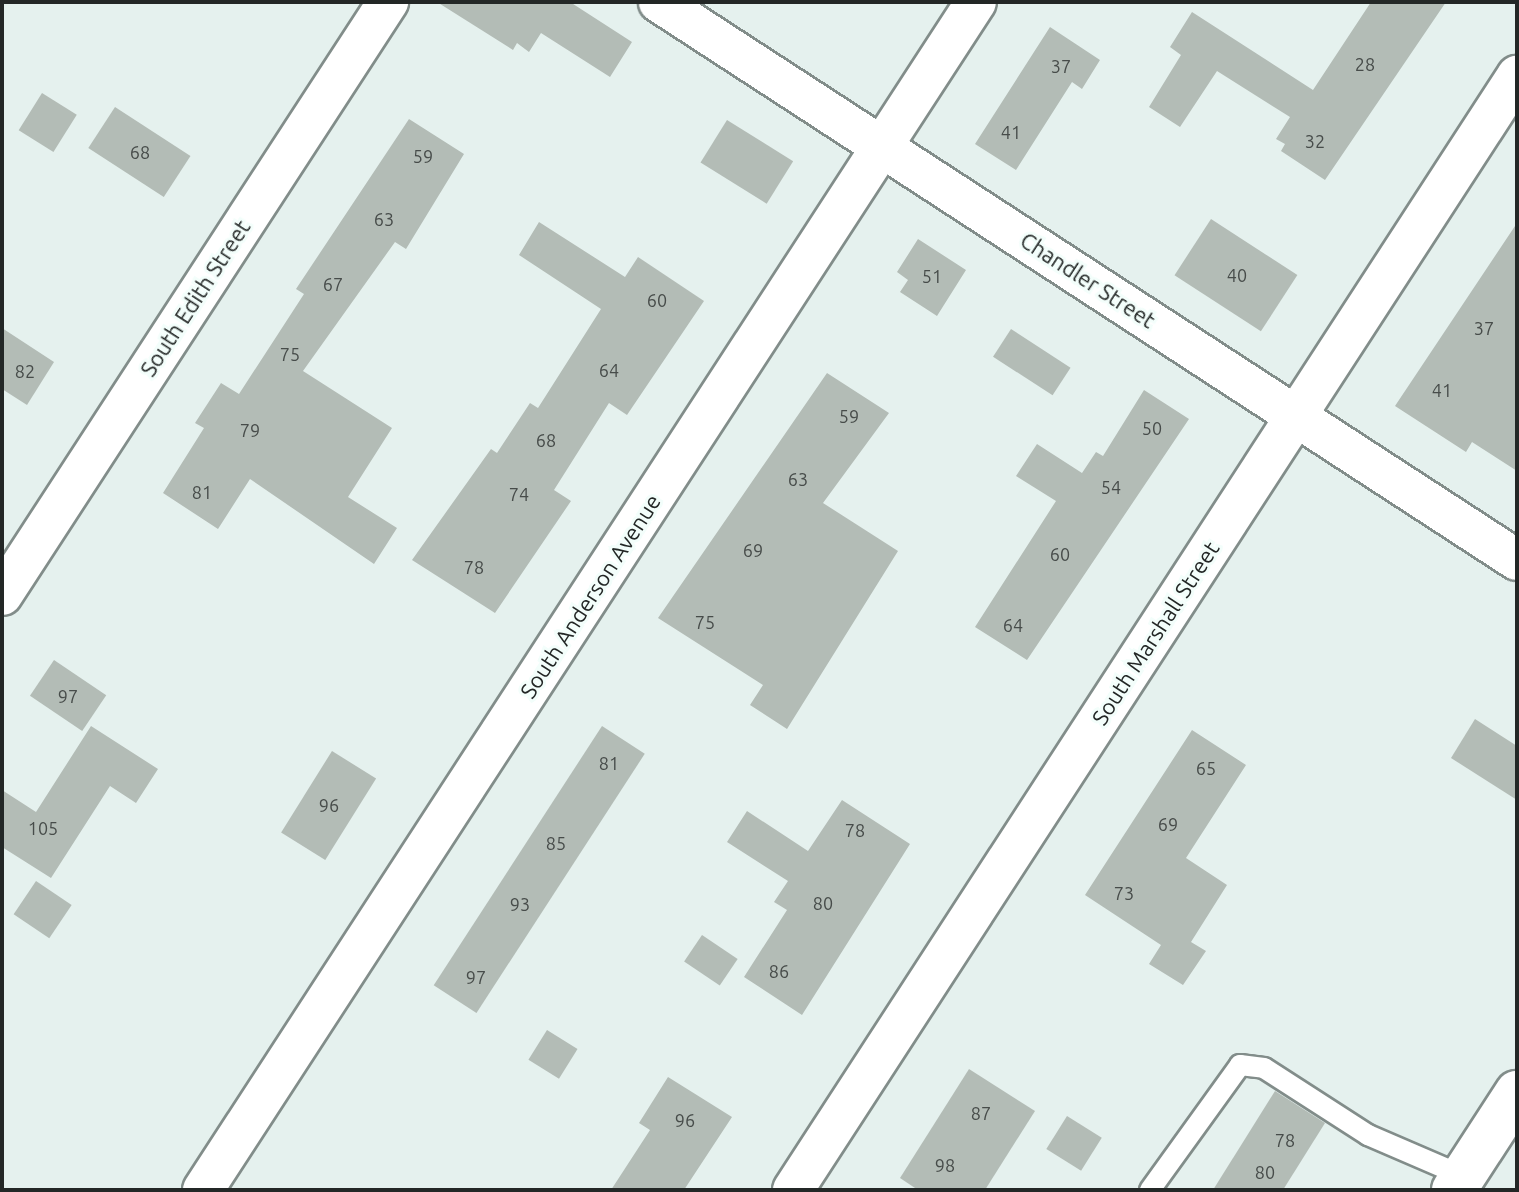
<!DOCTYPE html>
<html>
<head>
<meta charset="utf-8">
<style>
  body { margin:0 }
  #map { position:relative; width:1519px; height:1192px; overflow:hidden; background:#e5f1ee; font-family:Ubuntu,sans-serif }
  div>[style] { position:absolute }
  [style*='--x'] { left:calc(var(--x)*1px); top:calc(var(--y)*1px); width:calc(var(--w)*1px); rotate:calc(var(--a)*1deg) }
  .building>* { inset:0; background:#b3bcb6; transform-origin:0 0 }
  .roads { filter:drop-shadow(2px 0 #828d8a) drop-shadow(-2px 0 #828d8a) drop-shadow(0 2px #828d8a) drop-shadow(0 -2px #828d8a) }
  .service>* { height:20px; margin:-10px; padding:0 10px; transform-origin:10px; border-radius:10px; background:#fff }
  .minor>* { height:40px; margin:-20px; padding:0 20px; transform-origin:20px; border-radius:20px; background:#fff }
  .secondary>* { height:44px; margin:-22px; padding:0 22px; transform-origin:22px; border-radius:22px; background:#fff }
  span { translate:-50% -50%; white-space:nowrap; text-align:center; line-height:1.15; -webkit-text-stroke:6px #f3fefb; paint-order:stroke }
  .number-label { font-size:18px; color:#474c4a }
  .number-label span { -webkit-text-stroke-width:0 }
  .street-label { font-size:22px; color:#232726 }
  .frame { position:absolute; inset:0; border:4px solid #232726; pointer-events:none }
</style>
</head>
<body>
<div id="map">
  <div class="building">
    <div style="clip-path:polygon(437px 2px,570px 2px,632px 42px,610px 77px,541px 33px,529px 52px,517px 43px,513px 50px)"></div>
    <div style="clip-path:polygon(1371px 2px,1446px 2px,1325px 180px,1281px 151px,1285px 144px,1276px 139px,1290px 117px,1217px 71px,1180px 127px,1149px 107px,1181px 55px,1170px 47px,1192px 12px,1313px 90px)"></div>
    <div style="clip-path:polygon(1050px 27px,1100px 60px,1082px 89px,1072px 82px,1016px 170px,975px 144px)"></div>
    <div style="left:42px;top:93px;width:41px;height:44px;rotate:32deg"></div>
    <div style="left:115px;top:107px;width:90px;height:49px;rotate:33deg"></div>
    <div style="clip-path:polygon(409px 119px,464px 154px,406px 249px,395px 242px,303px 371px,392px 428px,348px 497px,397px 528px,374px 564px,250px 479px,218px 529px,163px 493px,204px 428px,195px 423px,221px 383px,239px 394px,304px 294px,296px 289px)"></div>
    <div style="left:727px;top:120px;width:78px;height:50px;rotate:32deg"></div>
    <div style="left:1211px;top:219px;width:103px;height:67px;rotate:33deg"></div>
    <div style="clip-path:polygon(539px 222px,625px 277px,638px 257px,704px 301px,627px 415px,609px 403px,554px 490px,571px 501px,495px 613px,412px 560px,491px 449px,497px 453px,530px 403px,538px 408px,601px 309px,519px 255px)"></div>
    <div style="clip-path:polygon(1517px 223px,1517px 471px,1472px 442px,1466px 452px,1395px 406px)"></div>
    <div style="clip-path:polygon(918px 239px,966px 270px,937px 316px,900px 292px,908px 280px,897px 272px)"></div>
    <div style="clip-path:polygon(2px 328px,54px 362px,27px 405px,2px 389px)"></div>
    <div style="left:1011px;top:329px;width:71px;height:33px;rotate:33deg"></div>
    <div style="clip-path:polygon(827px 373px,889px 413px,823px 503px,898px 551px,787px 729px,750px 705px,763px 685px,658px 618px)"></div>
    <div style="clip-path:polygon(1144px 390px,1189px 419px,1027px 660px,975px 627px,1056px 501px,1016px 476px,1037px 444px,1082px 473px,1096px 452px,1103px 456px)"></div>
    <div style="left:54px;top:660px;width:63px;height:43px;rotate:34deg"></div>
    <div style="clip-path:polygon(1475px 719px,1517px 746px,1517px 800px,1451px 758px)"></div>
    <div style="clip-path:polygon(91px 726px,158px 769px,136px 803px,110px 786px,51px 878px,2px 847px,2px 790px,36px 812px)"></div>
    <div style="left:602px;top:726px;width:51px;height:309px;rotate:33deg"></div>
    <div style="clip-path:polygon(1192px 730px,1246px 765px,1186px 858px,1227px 885px,1191px 942px,1206px 951px,1183px 985px,1149px 964px,1161px 945px,1085px 895px)"></div>
    <div style="left:332px;top:751px;width:52px;height:96px;rotate:32deg"></div>
    <div style="clip-path:polygon(842px 800px,910px 844px,802px 1015px,744px 977px,787px 910px,774px 902px,788px 881px,727px 842px,747px 811px,808px 851px)"></div>
    <div style="left:36px;top:881px;width:43px;height:40px;rotate:34deg"></div>
    <div style="left:702px;top:935px;width:43px;height:32px;rotate:34deg"></div>
    <div style="left:547px;top:1030px;width:36px;height:35px;rotate:32deg"></div>
    <div style="clip-path:polygon(969px 1069px,1035px 1111px,985px 1190px,918px 1190px,900px 1178px)"></div>
    <div style="clip-path:polygon(668px 1077px,732px 1117px,684px 1190px,611px 1190px,650px 1130px,639px 1123px)"></div>
    <div style="clip-path:polygon(1275px 1091px,1325px 1123px,1283px 1190px,1213px 1190px)"></div>
    <div style="left:1067px;top:1116px;width:41px;height:39px;rotate:32deg"></div>
  </div>
  <div class="roads">
    <div class="service">
      <div style="--x:1150;--y:1190;--w:154;--a:-54.2"></div>
      <div style="--x:1240;--y:1065;--w:24;--a:7"></div>
      <div style="--x:1264;--y:1068;--w:124;--a:32.8"></div>
      <div style="--x:1368;--y:1135;--w:103;--a:23.3"></div>
    </div>
    <div class="minor">
      <div style="--x:659;--y:2;--w:1023;--a:33.04"></div>
      <div style="--x:2;--y:595;--w:708;--a:-56.94"></div>
      <div style="--x:203;--y:1190;--w:1417;--a:-56.95"></div>
      <div style="--x:793;--y:1190;--w:1329;--a:-56.98"></div>
    </div>
    <div class="secondary">
      <div style="--x:1454;--y:1190;--w:116;--a:-57"></div>
    </div>
  </div>
  <div class="number-label">
    <span style="left:1365px;top:64px">28</span>
    <span style="left:1061px;top:66px">37</span>
    <span style="left:1011px;top:132px">41</span>
    <span style="left:1315px;top:141px">32</span>
    <span style="left:140px;top:152px">68</span>
    <span style="left:423px;top:156px">59</span>
    <span style="left:384px;top:219px">63</span>
    <span style="left:1237px;top:275px">40</span>
    <span style="left:932px;top:276px">51</span>
    <span style="left:333px;top:284px">67</span>
    <span style="left:657px;top:300px">60</span>
    <span style="left:1484px;top:328px">37</span>
    <span style="left:290px;top:354px">75</span>
    <span style="left:609px;top:370px">64</span>
    <span style="left:25px;top:371px">82</span>
    <span style="left:1442px;top:390px">41</span>
    <span style="left:849px;top:416px">59</span>
    <span style="left:1152px;top:428px">50</span>
    <span style="left:250px;top:430px">79</span>
    <span style="left:546px;top:440px">68</span>
    <span style="left:798px;top:479px">63</span>
    <span style="left:1111px;top:487px">54</span>
    <span style="left:202px;top:492px">81</span>
    <span style="left:519px;top:494px">74</span>
    <span style="left:753px;top:550px">69</span>
    <span style="left:1060px;top:554px">60</span>
    <span style="left:474px;top:567px">78</span>
    <span style="left:705px;top:622px">75</span>
    <span style="left:1013px;top:625px">64</span>
    <span style="left:68px;top:696px">97</span>
    <span style="left:609px;top:763px">81</span>
    <span style="left:1206px;top:768px">65</span>
    <span style="left:329px;top:805px">96</span>
    <span style="left:1168px;top:824px">69</span>
    <span style="left:43px;top:828px">105</span>
    <span style="left:855px;top:830px">78</span>
    <span style="left:556px;top:843px">85</span>
    <span style="left:1124px;top:893px">73</span>
    <span style="left:823px;top:903px">80</span>
    <span style="left:520px;top:904px">93</span>
    <span style="left:779px;top:971px">86</span>
    <span style="left:476px;top:977px">97</span>
    <span style="left:981px;top:1113px">87</span>
    <span style="left:685px;top:1120px">96</span>
    <span style="left:1285px;top:1140px">78</span>
    <span style="left:945px;top:1165px">98</span>
    <span style="left:1265px;top:1172px">80</span>
  </div>
  <div class="street-label">
    <span style="left:1088px;top:280px;rotate:33deg">Chandler Street</span>
    <span style="left:195px;top:298px;rotate:-57deg">South Edith Street</span>
    <span style="left:590px;top:596px;rotate:-57deg">South Anderson Avenue</span>
    <span style="left:1155px;top:633px;rotate:-57deg">South Marshall Street</span>
  </div>
  <div class="frame"></div>
</div>
</body>
</html>
